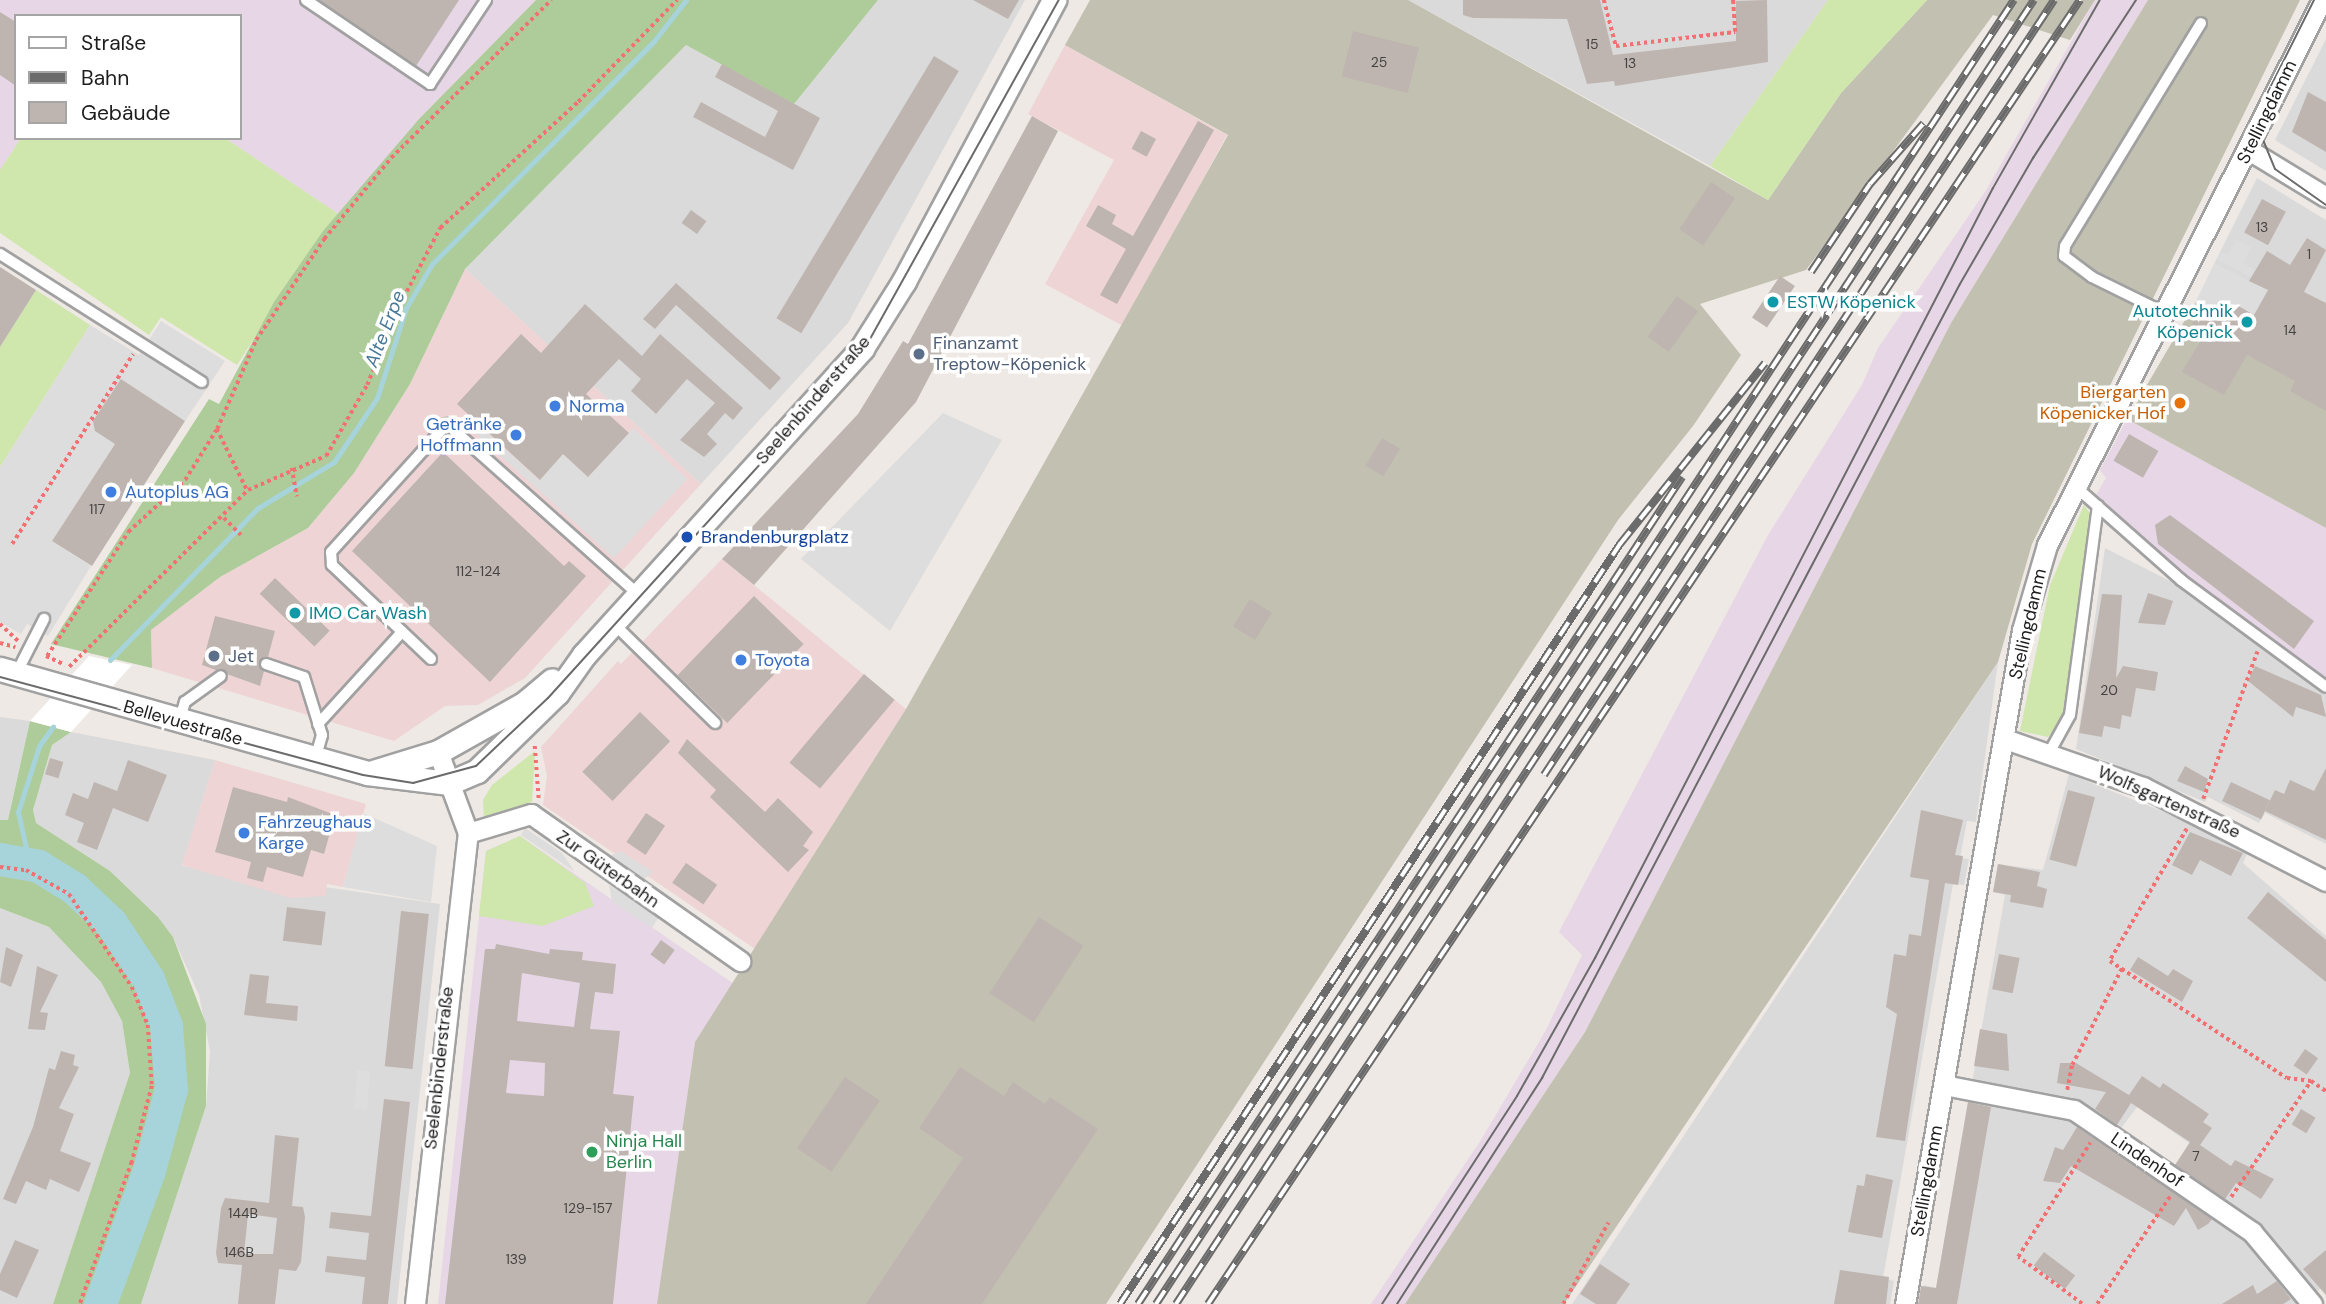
<!DOCTYPE html>
<html>
<head>
<meta charset="utf-8">
<style>
  body { margin:0 }
  #map { position:relative; width:2326px; height:1304px; overflow:hidden; background:#eee9e4; font-family:"DM Sans",sans-serif }
  div>[style] { position:absolute }
  [style*='--x'] { left:calc(var(--x)*1px); top:calc(var(--y)*1px); width:calc(var(--w)*1px); rotate:calc(var(--a)*1deg) }
  .residential>* { inset:0; background:#dbdada }
  .commercial>* { inset:0; background:#eed4d5 }
  .industrial>* { inset:0; background:#e7d6e5 }
  .construction>* { inset:0; background:#c2c0b0 }
  .grass>* { inset:0; background:#cfe6ac }
  .forest>* { inset:0; background:#aecb9a }
  .parking>* { inset:0; background:#ddd; transform-origin:0 0 }
  .pier>* { inset:0; background:#fff }
  .stream>* { height:5px; margin:-2.5px; padding:0 2.5px; transform-origin:2.5px; border-radius:2.5px; background:#a6d4da }
  .river>* { height:33px; margin:-16.5px; padding:0 16.5px; transform-origin:16.5px; border-radius:16.5px; background:#a6d4da }
  .building>* { inset:0; background:#beb5b0; transform-origin:0 0 }
  .path>* { height:3.5px; margin-top:-1.75px; transform-origin:0; background:repeating-linear-gradient(90deg,#f27071 0 3.5px,transparent 0 7px) }
  .roads { filter:drop-shadow(2px 0 #a1a1a1) drop-shadow(-2px 0 #a1a1a1) drop-shadow(0 2px #a1a1a1) drop-shadow(0 -2px #a1a1a1) }
  .service>* { height:10px; margin:-5px; padding:0 5px; transform-origin:5px; border-radius:5px; background:#fff }
  .minor>* { height:19px; margin:-9.5px; padding:0 9.5px; transform-origin:9.5px; border-radius:9.5px; background:#fff }
  .tertiary>* { height:23px; margin:-11.5px; padding:0 11.5px; transform-origin:11.5px; border-radius:11.5px; background:#fff }
  .tram>* { height:2px; margin:-1px; padding:0 1px; transform-origin:1px; border-radius:1px; background:#6b6b6b }
  .rail>* { height:8px; margin-top:-4px; transform-origin:0; background:repeating-linear-gradient(90deg,#fff 0 16px,#6b6b6b 0 32px); box-sizing:border-box; border-block:2px solid #6b6b6b }
  .dots>* { width:19px; height:19px; translate:-50% -50%; box-sizing:border-box; border:4px solid #fff; border-radius:50% }
  span { translate:-50% -50%; white-space:nowrap; text-align:center; line-height:1.15; -webkit-text-stroke:7px #fff; paint-order:stroke }
  .number-label { font-size:14px; color:#454342 }
  .number-label span { -webkit-text-stroke-width:0 }
  .street-label { font-size:18px; color:#1d1d1d }
  .culture-label { font-size:18px; color:#0d838f }
  .left { translate:0 -50%; text-align:left }
  .right { translate:-100% -50%; text-align:right }
  .service-label { font-size:18px; color:#4e5e75 }
  .food-label { font-size:18px; color:#c56008 }
  .shop-label { font-size:18px; color:#366cbe }
  .transit-label { font-size:18px; color:#164399 }
  .leisure-label { font-size:18px; color:#27864d }
  .water-label { font-size:19px; color:#497999; font-style:italic }
  .legend { position:absolute; left:14px; top:14px; width:228px; height:126px; box-sizing:border-box; background:#fff; border:2px solid #a5a5a5; margin:0; padding:9px 12px; list-style:none; font-size:21px; color:#1d1d1d }
  .legend li { display:flex; align-items:center; gap:14px; height:35px }
  .legend b { width:35px; border:2px solid #a5a5a5 }
</style>
</head>
<body>
<div id="map">
  <div class="residential">
    <div style="clip-path:polygon(878px 0,1025px 0,848px 323px,701px 484px,465px 269px,686px 45px,794px 104px)"></div>
    <div style="clip-path:polygon(1408px 0,1828px 0,1710px 166px)"></div>
    <div style="clip-path:polygon(2326px 39px,2326px 171px,2275px 140px)"></div>
    <div style="clip-path:polygon(2257px 178px,2326px 220px,2326px 375px,2320px 316px,2214px 264px)"></div>
    <div style="clip-path:polygon(2105px 548px,2172px 582px,2326px 695px,2326px 844px,2265px 813px,2259px 823px,2208px 797px,2205px 802px,2076px 749px)"></div>
    <div style="clip-path:polygon(1998px 662px,1976px 822px,1967px 821px,1960px 858px,1969px 859px,1964px 885px,1953px 884px,1883px 1278px,1894px 1281px,1890px 1304px,1572px 1304px)"></div>
    <div style="clip-path:polygon(0 717px,30px 721px,8px 820px,0 820px)"></div>
    <div style="clip-path:polygon(71px 732px,215px 760px,182px 866px,440px 904px,397px 1304px,141px 1304px,206px 1106px,210px 1051px,199px 995px,173px 937px,158px 917px,110px 871px,36px 823px,33px 810px,52px 745px)"></div>
    <div style="clip-path:polygon(2069px 774px,2194px 824px,2247px 854px,2243px 863px,2326px 936px,2326px 1284px,2312px 1296px,2173px 1171px,2192px 1145px,2137px 1107px,2119px 1131px,2078px 1101px,1972px 1083px,2005px 895px,1993px 892px,1998px 864px,2043px 870px)"></div>
    <div style="clip-path:polygon(0 908px,49px 927px,101px 982px,122px 1021px,130px 1073px,53px 1304px,0 1304px)"></div>
    <div style="clip-path:polygon(1969px 1095px,2069px 1113px,2253px 1240px,2303px 1304px,1920px 1304px,1924px 1285px,1936px 1288px)"></div>
  </div>
  <div class="commercial">
    <div style="clip-path:polygon(1065px 45px,1227px 135px,1123px 326px,1045px 284px,1114px 160px,1028px 114px)"></div>
    <div style="clip-path:polygon(465px 269px,701px 484px,525px 678px,478px 705px,445px 706px,394px 741px,152px 668px,151px 630px,220px 577px,308px 528px,354px 473px,410px 384px)"></div>
    <div style="clip-path:polygon(722px 559px,906px 709px,755px 949px,543px 805px,547px 776px,541px 747px,618px 661px,621px 664px)"></div>
    <div style="clip-path:polygon(215px 760px,366px 804px,343px 887px,327px 884px,325px 896px,291px 898px,182px 865px)"></div>
  </div>
  <div class="industrial">
    <div style="clip-path:polygon(0 0,536px 0,419px 119px,340px 215px,225px 138px,240px 138px,240px 16px,16px 16px,16px 138px,21px 138px,0 170px)"></div>
    <div style="clip-path:polygon(2095px 0,2148px 0,1951px 323px,1585px 1032px,1405px 1304px,1371px 1304px,1481px 1140px,1546px 1030px,1582px 955px,1559px 932px,1768px 535px,1862px 385px,1878px 348px,1985px 192px)"></div>
    <div style="clip-path:polygon(2127px 419px,2326px 528px,2326px 679px,2177px 568px,2096px 495px,2106px 478px,2100px 470px)"></div>
    <div style="clip-path:polygon(520px 836px,734px 984px,695px 1042px,657px 1304px,438px 1304px,486px 851px)"></div>
  </div>
  <div class="construction">
    <div style="clip-path:polygon(1090px 0,1408px 0,1768px 200px,1841px 93px,1927px 0,2095px 0,2070px 40px,1993px 15px,1806px 270px,1700px 304px,1741px 355px,1693px 426px,1618px 520px,1106px 1304px,657px 1304px,695px 1042px,906px 709px,1228px 135px,1065px 45px)"></div>
    <div style="clip-path:polygon(2148px 0,2300px 0,2032px 544px,1998px 662px,1564px 1304px,1405px 1304px,1585px 1032px,1951px 323px)"></div>
    <div style="clip-path:polygon(2195px 303px,2326px 375px,2326px 528px,2127px 419px)"></div>
  </div>
  <div class="grass">
    <div style="clip-path:polygon(1828px 0,1927px 0,1841px 93px,1768px 200px,1710px 166px)"></div>
    <div style="clip-path:polygon(21px 138px,225px 138px,340px 215px,323px 231px,237px 365px,161px 317px,149px 335px,0 233px,0 170px)"></div>
    <div style="clip-path:polygon(36px 290px,90px 325px,0 467px,0 347px)"></div>
    <div style="clip-path:polygon(2084px 505px,2091px 515px,2088px 555px,2073px 682px,2065px 717px,2048px 737px,2020px 731px,2050px 585px)"></div>
    <div style="clip-path:polygon(535px 751px,532px 802px,484px 820px,483px 800px,492px 785px)"></div>
    <div style="clip-path:polygon(520px 836px,585px 883px,594px 906px,543px 926px,479px 916px,486px 851px)"></div>
  </div>
  <div class="forest">
    <div style="clip-path:polygon(536px 0,878px 0,794px 104px,686px 45px,465px 269px,410px 384px,354px 473px,308px 528px,220px 577px,151px 630px,152px 668px,51px 644px,209px 399px,219px 404px,274px 302px,323px 231px,419px 119px)"></div>
    <div style="clip-path:polygon(30px 721px,71px 732px,52px 745px,33px 810px,36px 823px,110px 871px,158px 917px,173px 937px,206px 1024px,206px 1106px,141px 1304px,53px 1304px,130px 1073px,122px 1021px,101px 982px,49px 927px,0 908px,0 820px,8px 820px)"></div>
  </div>
  <div class="parking">
    <div style="clip-path:polygon(2236px 240px,2251px 247px,2243px 263px,2255px 270px,2251px 277px,2217px 259px,2220px 252px,2228px 255px)"></div>
    <div style="clip-path:polygon(2214px 264px,2268px 290px,2261px 303px,2269px 323px,2235px 305px,2226px 321px,2195px 303px)"></div>
    <div style="clip-path:polygon(161px 321px,225px 361px,185px 421px,121px 379px,115px 444px,52px 541px,91px 566px,48px 636px,27px 624px,21px 634px,0 622px,0 467px,90px 325px,139px 355px)"></div>
    <div style="clip-path:polygon(943px 413px,1002px 440px,890px 631px,801px 559px)"></div>
    <div style="clip-path:polygon(469px 416px,539px 480px,563px 454px,588px 477px,633px 428px,687px 479px,614px 558px,463px 422px)"></div>
    <div style="clip-path:polygon(363px 813px,437px 846px,431px 902px,343px 887px)"></div>
    <div style="clip-path:polygon(525px 828px,562px 853px,575px 872px,521px 835px)"></div>
    <div style="clip-path:polygon(620px 851px,653px 872px,643px 880px,608px 857px)"></div>
    <div style="clip-path:polygon(609px 885px,659px 917px,652px 928px,612px 902px)"></div>
    <div style="left:357px;top:1070px;width:13px;height:39px;rotate:4deg"></div>
  </div>
  <div class="pier">
    <div style="clip-path:polygon(89px 656px,132px 665px,71px 732px,30px 721px)"></div>
  </div>
  <div class="stream">
    <div style="--x:110;--y:660;--w:212;--a:-45.8"></div>
    <div style="--x:258;--y:508;--w:89;--a:-31.2"></div>
    <div style="--x:334;--y:462;--w:77;--a:-56.1"></div>
    <div style="--x:377;--y:398;--w:95;--a:-72.1"></div>
    <div style="--x:406;--y:308;--w:51;--a:-59.4"></div>
    <div style="--x:432;--y:264;--w:315;--a:-45.1"></div>
    <div style="--x:654;--y:41;--w:52;--a:-52"></div>
    <div style="--x:29;--y:861;--w:50;--a:-102.7"></div>
    <div style="--x:18;--y:812;--w:69;--a:-72.3"></div>
    <div style="--x:39;--y:746;--w:24;--a:-54"></div>
  </div>
  <div class="river">
    <div style="--x:0;--y:859;--w:39;--a:10"></div>
    <div style="--x:38;--y:866;--w:42;--a:31.4"></div>
    <div style="--x:74;--y:888;--w:51;--a:43.4"></div>
    <div style="--x:111;--y:923;--w:67;--a:56.5"></div>
    <div style="--x:148;--y:979;--w:50;--a:69"></div>
    <div style="--x:166;--y:1026;--w:63;--a:85.5"></div>
    <div style="--x:171;--y:1089;--w:84;--a:105.2"></div>
    <div style="--x:149;--y:1170;--w:143;--a:110.1"></div>
  </div>
  <div class="building">
    <div style="clip-path:polygon(319px 0,459px 0,416px 66px)"></div>
    <div style="clip-path:polygon(973px 0,1019px 0,1008px 19px)"></div>
    <div style="clip-path:polygon(1463px 0,1600px 0,1613px 55px,1736px 41px,1736px 1px,1767px 0,1768px 62px,1615px 86px,1614px 81px,1587px 84px,1567px 19px,1473px 18px,1463px 15px)"></div>
    <div style="clip-path:polygon(0 12px,16px 22px,16px 86px,0 75px)"></div>
    <div style="left:1353px;top:31px;width:68px;height:47px;rotate:14deg"></div>
    <div style="left:934px;top:56px;width:29px;height:306px;rotate:31deg"></div>
    <div style="clip-path:polygon(722px 64px,820px 118px,793px 170px,693px 117px,701px 102px,765px 137px,778px 111px,715px 77px)"></div>
    <div style="clip-path:polygon(2308px 92px,2326px 102px,2326px 152px,2292px 132px)"></div>
    <div style="clip-path:polygon(1032px 116px,1058px 131px,916px 402px,754px 585px,722px 559px,858px 414px,903px 341px,908px 344px)"></div>
    <div style="clip-path:polygon(1198px 121px,1214px 130px,1117px 304px,1100px 295px,1126px 249px,1086px 226px,1098px 205px,1116px 215px,1112px 224px,1133px 236px)"></div>
    <div style="left:1141px;top:131px;width:17px;height:20px;rotate:28deg"></div>
    <div style="left:1711px;top:182px;width:29px;height:57px;rotate:34deg"></div>
    <div style="left:2262px;top:199px;width:27px;height:38px;rotate:28deg"></div>
    <div style="left:691px;top:210px;width:19px;height:16px;rotate:36deg"></div>
    <div style="clip-path:polygon(2307px 238px,2326px 250px,2304px 292px,2326px 303px,2326px 411px,2290px 391px,2295px 381px,2247px 355px,2224px 395px,2182px 372px,2206px 332px,2192px 324px,2201px 307px,2226px 321px,2235px 304px,2254px 315px,2268px 290px,2249px 281px,2267px 251px,2290px 265px)"></div>
    <div style="clip-path:polygon(0 267px,36px 290px,0 347px)"></div>
    <div style="left:1780px;top:276px;width:18px;height:50px;rotate:34deg"></div>
    <div style="clip-path:polygon(676px 283px,781px 378px,770px 390px,676px 305px,655px 329px,643px 319px)"></div>
    <div style="left:1677px;top:296px;width:26px;height:50px;rotate:36deg"></div>
    <div style="clip-path:polygon(585px 304px,642px 356px,660px 334px,743px 408px,733px 420px,725px 413px,707px 434px,717px 444px,704px 457px,680px 440px,715px 403px,687px 379px,656px 414px,631px 391px,641px 379px,619px 359px,586px 394px,629px 433px,588px 477px,563px 454px,540px 480px,457px 404px,521px 334px,541px 353px)"></div>
    <div style="clip-path:polygon(121px 379px,185px 421px,92px 566px,52px 541px,115px 444px,95px 431px,93px 421px)"></div>
    <div style="left:2129px;top:434px;width:34px;height:31px;rotate:30deg"></div>
    <div style="left:1382px;top:438px;width:21px;height:32px;rotate:31deg"></div>
    <div style="clip-path:polygon(443px 452px,564px 566px,569px 561px,586px 576px,490px 682px,352px 551px)"></div>
    <div style="clip-path:polygon(2170px 515px,2314px 621px,2294px 649px,2158px 544px,2155px 525px)"></div>
    <div style="left:275px;top:578px;width:76px;height:22px;rotate:44deg"></div>
    <div style="clip-path:polygon(2148px 593px,2173px 601px,2165px 625px,2138px 623px)"></div>
    <div style="clip-path:polygon(2102px 594px,2122px 595px,2116px 678px,2123px 666px,2158px 672px,2155px 691px,2136px 688px,2131px 717px,2122px 715px,2120px 729px,2104px 726px,2102px 737px,2079px 733px)"></div>
    <div style="left:754px;top:596px;width:69px;height:110px;rotate:44deg"></div>
    <div style="left:1250px;top:599px;width:26px;height:32px;rotate:32deg"></div>
    <div style="clip-path:polygon(215px 616px,275px 631px,268px 657px,259px 662px,264px 671px,260px 686px,202px 665px)"></div>
    <div style="clip-path:polygon(2255px 666px,2321px 695px,2326px 717px,2296px 707px,2293px 717px,2248px 681px)"></div>
    <div style="left:864px;top:674px;width:40px;height:116px;rotate:40deg"></div>
    <div style="left:640px;top:712px;width:42px;height:83px;rotate:44deg"></div>
    <div style="clip-path:polygon(687px 739px,765px 812px,778px 798px,813px 832px,803px 846px,809px 850px,788px 872px,710px 797px,716px 790px,678px 753px)"></div>
    <div style="left:50px;top:758px;width:14px;height:17px;rotate:17deg"></div>
    <div style="clip-path:polygon(128px 760px,167px 775px,148px 822px,113px 808px,97px 850px,77px 842px,84px 823px,65px 815px,73px 793px,88px 799px,94px 782px,117px 791px)"></div>
    <div style="clip-path:polygon(2185px 766px,2208px 779px,2204px 792px,2177px 781px)"></div>
    <div style="clip-path:polygon(2326px 768px,2326px 840px,2265px 811px,2275px 790px,2284px 794px,2290px 780px,2314px 791px)"></div>
    <div style="left:2231px;top:782px;width:43px;height:21px;rotate:25deg"></div>
    <div style="clip-path:polygon(233px 787px,287px 802px,288px 797px,335px 815px,324px 854px,311px 850px,303px 877px,267px 867px,263px 882px,247px 878px,251px 862px,215px 852px)"></div>
    <div style="left:2068px;top:790px;width:28px;height:72px;rotate:15deg"></div>
    <div style="clip-path:polygon(1921px 810px,1963px 820px,1955px 855px,1963px 856px,1958px 885px,1945px 883px,1905px 1141px,1876px 1137px,1897px 1014px,1886px 1007px,1894px 954px,1906px 956px,1909px 934px,1921px 936px,1929px 880px,1910px 877px)"></div>
    <div style="left:646px;top:813px;width:23px;height:35px;rotate:34deg"></div>
    <div style="clip-path:polygon(2190px 832px,2243px 853px,2231px 876px,2200px 860px,2192px 875px,2172px 865px)"></div>
    <div style="left:686px;top:863px;width:38px;height:24px;rotate:35deg"></div>
    <div style="clip-path:polygon(1998px 864px,2040px 872px,2037px 886px,2047px 889px,2043px 908px,2010px 902px,2011px 895px,1993px 892px)"></div>
    <div style="clip-path:polygon(2268px 892px,2326px 940px,2326px 982px,2247px 918px)"></div>
    <div style="left:287px;top:907px;width:39px;height:34px;rotate:7deg"></div>
    <div style="left:401px;top:911px;width:28px;height:156px;rotate:6deg"></div>
    <div style="left:1039px;top:917px;width:53px;height:91px;rotate:33deg"></div>
    <div style="left:661px;top:940px;width:17px;height:18px;rotate:36deg"></div>
    <div style="clip-path:polygon(evenodd,496px 944px,549px 954px,550px 949px,583px 952px,582px 960px,616px 964px,613px 994px,595px 992px,590px 1029px,620px 1031px,613px 1094px,634px 1096px,613px 1304px,445px 1304px,485px 949px,495px 949px,496px 944px,522px 973px,580px 983px,574px 1027px,517px 1021px,522px 973px,496px 944px,510px 1060px,545px 1063px,544px 1096px,506px 1093px,510px 1060px)"></div>
    <div style="clip-path:polygon(6px 947px,23px 955px,11px 987px,0 982px)"></div>
    <div style="left:1999px;top:954px;width:21px;height:36px;rotate:11deg"></div>
    <div style="clip-path:polygon(2138px 957px,2168px 976px,2173px 969px,2193px 981px,2182px 1002px,2130px 970px)"></div>
    <div style="clip-path:polygon(37px 966px,58px 975px,40px 1012px,48px 1013px,45px 1030px,28px 1029px)"></div>
    <div style="clip-path:polygon(250px 974px,269px 976px,266px 1003px,298px 1006px,297px 1021px,244px 1015px)"></div>
    <div style="clip-path:polygon(1980px 1029px,2007px 1034px,2009px 1071px,1974px 1066px)"></div>
    <div style="left:2305px;top:1049px;width:16px;height:20px;rotate:35deg"></div>
    <div style="clip-path:polygon(61px 1051px,75px 1055px,73px 1065px,79px 1067px,59px 1108px,74px 1114px,60px 1151px,91px 1163px,79px 1192px,50px 1179px,46px 1190px,26px 1181px,16px 1204px,3px 1199px,33px 1127px,49px 1068px,55px 1070px)"></div>
    <div style="clip-path:polygon(2060px 1063px,2076px 1063px,2129px 1095px,2142px 1076px,2160px 1088px,2163px 1083px,2209px 1114px,2203px 1122px,2212px 1128px,2200px 1145px,2231px 1166px,2235px 1160px,2274px 1179px,2261px 1199px,2236px 1183px,2225px 1199px,2175px 1165px,2190px 1142px,2131px 1103px,2117px 1125px,2095px 1109px,2106px 1092px,2057px 1083px)"></div>
    <div style="clip-path:polygon(960px 1067px,1004px 1096px,1013px 1082px,1045px 1104px,1050px 1097px,1098px 1129px,982px 1304px,866px 1304px,963px 1158px,919px 1128px)"></div>
    <div style="left:845px;top:1077px;width:42px;height:86px;rotate:34deg"></div>
    <div style="clip-path:polygon(384px 1099px,410px 1102px,388px 1304px,362px 1304px,365px 1277px,325px 1272px,327px 1256px,366px 1260px,369px 1233px,329px 1228px,331px 1212px,371px 1216px)"></div>
    <div style="clip-path:polygon(1968px 1102px,1991px 1107px,1957px 1304px,1918px 1304px,1921px 1286px,1936px 1288px)"></div>
    <div style="left:2301px;top:1109px;width:17px;height:18px;rotate:31deg"></div>
    <div style="clip-path:polygon(2077px 1127px,2212px 1219px,2208px 1224px,2198px 1230px,2186px 1208px,2174px 1226px,2071px 1166px,2060px 1183px,2043px 1181px,2055px 1147px,2063px 1150px)"></div>
    <div style="clip-path:polygon(evenodd,275px 1135px,299px 1138px,292px 1206px,303px 1207px,305px 1217px,301px 1262px,296px 1271px,279px 1269px,275px 1304px,238px 1304px,242px 1265px,218px 1263px,216px 1253px,221px 1208px,225px 1198px,269px 1203px,275px 1135px,248px 1214px,277px 1218px,273px 1254px,244px 1254px,248px 1214px)"></div>
    <div style="clip-path:polygon(1866px 1174px,1893px 1180px,1882px 1238px,1848px 1232px,1857px 1185px,1864px 1186px)"></div>
    <div style="clip-path:polygon(15px 1240px,39px 1250px,17px 1298px,0 1290px,0 1274px)"></div>
    <div style="clip-path:polygon(2326px 1250px,2326px 1295px,2303px 1269px)"></div>
    <div style="left:2044px;top:1252px;width:39px;height:17px;rotate:37deg"></div>
    <div style="clip-path:polygon(1600px 1264px,1630px 1284px,1616px 1304px,1596px 1304px,1580px 1294px)"></div>
    <div style="clip-path:polygon(1840px 1270px,1889px 1277px,1886px 1304px,1834px 1304px)"></div>
    <div style="clip-path:polygon(2277px 1281px,2291px 1299px,2283px 1304px,2222px 1304px,2253px 1285px,2257px 1294px)"></div>
  </div>
  <div class="path">
    <div style="--x:1604;--y:0;--w:48;--a:75.4"></div>
    <div style="--x:1616;--y:46;--w:120;--a:-6.7"></div>
    <div style="--x:1735;--y:32;--w:32;--a:-94"></div>
    <div style="--x:217;--y:429;--w:68;--a:63.8"></div>
    <div style="--x:292;--y:468;--w:29;--a:80"></div>
    <div style="--x:224;--y:518;--w:24;--a:45"></div>
    <div style="--x:12;--y:544;--w:225;--a:-57.5"></div>
    <div style="--x:0;--y:624;--w:25;--a:43"></div>
    <div style="--x:0;--y:643;--w:16;--a:15"></div>
    <div style="--x:46;--y:656;--w:21;--a:25"></div>
    <div style="--x:47;--y:656;--w:148;--a:-56.8"></div>
    <div style="--x:128;--y:532;--w:77;--a:-42.4"></div>
    <div style="--x:185;--y:480;--w:60;--a:-57.9"></div>
    <div style="--x:217;--y:429;--w:97;--a:-66.3"></div>
    <div style="--x:256;--y:340;--w:122;--a:-56"></div>
    <div style="--x:324;--y:239;--w:105;--a:-50.4"></div>
    <div style="--x:391;--y:158;--w:225;--a:-44.6"></div>
    <div style="--x:69;--y:667;--w:252;--a:-44.7"></div>
    <div style="--x:248;--y:490;--w:85;--a:-23.6"></div>
    <div style="--x:326;--y:456;--w:82;--a:-60"></div>
    <div style="--x:367;--y:385;--w:87;--a:-67.8"></div>
    <div style="--x:400;--y:304;--w:86;--a:-62.2"></div>
    <div style="--x:440;--y:228;--w:187;--a:-42.4"></div>
    <div style="--x:578;--y:102;--w:142;--a:-45.9"></div>
    <div style="--x:535;--y:746;--w:54;--a:85.8"></div>
    <div style="--x:2203;--y:799;--w:157;--a:-69.8"></div>
    <div style="--x:2187;--y:829;--w:153;--a:120.3"></div>
    <div style="--x:2110;--y:961;--w:212;--a:33.5"></div>
    <div style="--x:2287;--y:1078;--w:24;--a:7"></div>
    <div style="--x:2311;--y:1081;--w:18;--a:34"></div>
    <div style="--x:0;--y:867;--w:26;--a:7"></div>
    <div style="--x:26;--y:870;--w:49;--a:29.2"></div>
    <div style="--x:69;--y:894;--w:112;--a:55.9"></div>
    <div style="--x:132;--y:987;--w:41;--a:67.2"></div>
    <div style="--x:148;--y:1025;--w:61;--a:86.2"></div>
    <div style="--x:152;--y:1086;--w:79;--a:104.7"></div>
    <div style="--x:132;--y:1162;--w:151;--a:110.1"></div>
    <div style="--x:2067;--y:1090;--w:25;--a:-79"></div>
    <div style="--x:2072;--y:1065;--w:109;--a:-62.7"></div>
    <div style="--x:2231;--y:1197;--w:141;--a:-55.4"></div>
    <div style="--x:1563;--y:1304;--w:93;--a:-60.9"></div>
    <div style="--x:2082;--y:1304;--w:79;--a:-143.7"></div>
    <div style="--x:2018;--y:1257;--w:135;--a:-57.7"></div>
    <div style="--x:2097;--y:1304;--w:132;--a:-55.8"></div>
  </div>
  <div class="roads">
    <div class="service">
      <div style="--x:306;--y:0;--w:150;--a:34.1"></div>
      <div style="--x:430;--y:84;--w:101;--a:-56.3"></div>
      <div style="--x:0;--y:254;--w:239;--a:32.4"></div>
      <div style="--x:2163;--y:312;--w:79;--a:-153.8"></div>
      <div style="--x:2092;--y:277;--w:35;--a:-143"></div>
      <div style="--x:2064;--y:256;--w:10;--a:-84"></div>
      <div style="--x:2065;--y:246;--w:261;--a:-58.6"></div>
      <div style="--x:2076;--y:487;--w:140;--a:41.5"></div>
      <div style="--x:2181;--y:580;--w:180;--a:36.4"></div>
      <div style="--x:613;--y:623;--w:143;--a:44.4"></div>
      <div style="--x:431;--y:659;--w:137;--a:-136.5"></div>
      <div style="--x:332;--y:565;--w:13;--a:-94"></div>
      <div style="--x:331;--y:552;--w:173;--a:-47.8"></div>
      <div style="--x:447;--y:424;--w:256;--a:41.7"></div>
      <div style="--x:266;--y:664;--w:40;--a:18.9"></div>
      <div style="--x:304;--y:677;--w:61;--a:72.8"></div>
      <div style="--x:322;--y:735;--w:25;--a:106"></div>
      <div style="--x:16;--y:674;--w:62;--a:-63"></div>
      <div style="--x:180;--y:719;--w:18;--a:-74"></div>
      <div style="--x:185;--y:702;--w:44;--a:-35.8"></div>
      <div style="--x:318;--y:724;--w:125;--a:-47.6"></div>
      <div style="--x:2049;--y:753;--w:43;--a:-61.1"></div>
      <div style="--x:2070;--y:715;--w:211;--a:-82.4"></div>
    </div>
    <div class="minor">
      <div style="--x:2249;--y:150;--w:90;--a:31.4"></div>
      <div style="--x:2005;--y:739;--w:146;--a:19.2"></div>
      <div style="--x:2143;--y:787;--w:206;--a:27.2"></div>
      <div style="--x:468;--y:833;--w:66;--a:-16.8"></div>
      <div style="--x:531;--y:814;--w:256;--a:35.1"></div>
      <div style="--x:1944;--y:1085;--w:132;--a:10.9"></div>
      <div style="--x:2074;--y:1110;--w:216;--a:34.4"></div>
      <div style="--x:2252;--y:1232;--w:94;--a:50.2"></div>
      <div style="--x:415;--y:1304;--w:474;--a:-83.6"></div>
      <div style="--x:468;--y:833;--w:86;--a:-110.3"></div>
      <div style="--x:1905;--y:1304;--w:684;--a:-80.15"></div>
      <div style="--x:2022;--y:630;--w:89;--a:-73.6"></div>
      <div style="--x:2047;--y:545;--w:610;--a:-63.23"></div>
    </div>
    <div class="tertiary">
      <div style="--x:0;--y:669;--w:381;--a:15.8"></div>
      <div style="--x:367;--y:773;--w:83;--a:7"></div>
      <div style="--x:449;--y:783;--w:30;--a:-23"></div>
      <div style="--x:477;--y:771;--w:112;--a:-44.3"></div>
      <div style="--x:557;--y:693;--w:47;--a:-54.6"></div>
      <div style="--x:584;--y:655;--w:414;--a:-47.8"></div>
      <div style="--x:862;--y:348;--w:79;--a:-57.9"></div>
      <div style="--x:904;--y:281;--w:319;--a:-61.9"></div>
      <div style="--x:373;--y:772;--w:68;--a:-17.1"></div>
      <div style="--x:438;--y:752;--w:100;--a:-29.4"></div>
      <div style="--x:525;--y:703;--w:35;--a:-40"></div>
    </div>
  </div>
  <div class="tram">
    <div style="--x:2314;--y:0;--w:103;--a:116.6"></div>
    <div style="--x:2268;--y:92;--w:39;--a:103"></div>
    <div style="--x:2259;--y:130;--w:42;--a:67.7"></div>
    <div style="--x:2275;--y:169;--w:62;--a:35.2"></div>
    <div style="--x:0;--y:677;--w:376;--a:15.1"></div>
    <div style="--x:363;--y:775;--w:51;--a:9.1"></div>
    <div style="--x:413;--y:783;--w:65;--a:-15.1"></div>
    <div style="--x:476;--y:766;--w:99;--a:-43.4"></div>
    <div style="--x:548;--y:698;--w:472;--a:-47.8"></div>
    <div style="--x:865;--y:348;--w:398;--a:-60.9"></div>
    <div style="--x:1382;--y:1304;--w:248;--a:-57"></div>
    <div style="--x:1517;--y:1096;--w:159;--a:-60.5"></div>
    <div style="--x:1595;--y:958;--w:867;--a:-62.67"></div>
    <div style="--x:1993;--y:188;--w:216;--a:-60.4"></div>
    <div style="--x:1397;--y:1304;--w:269;--a:-57.3"></div>
    <div style="--x:1542;--y:1078;--w:897;--a:-62.24"></div>
    <div style="--x:1960;--y:284;--w:146;--a:-59.9"></div>
    <div style="--x:2033;--y:158;--w:189;--a:-56.9"></div>
  </div>
  <div class="rail">
    <div style="--x:1811;--y:272;--w:106;--a:-56.2"></div>
    <div style="--x:1870;--y:184;--w:81;--a:-48.5"></div>
    <div style="--x:1544;--y:775;--w:928;--a:-56.65"></div>
    <div style="--x:1120;--y:1304;--w:910;--a:-56.66"></div>
    <div style="--x:1620;--y:544;--w:232;--a:-51.3"></div>
    <div style="--x:1138;--y:1304;--w:990;--a:-56.66"></div>
    <div style="--x:1156;--y:1304;--w:1561;--a:-56.66"></div>
    <div style="--x:1176;--y:1304;--w:1561;--a:-56.66"></div>
    <div style="--x:1208;--y:1304;--w:1569;--a:-56.23"></div>
  </div>
  <div class="dots">
    <div style="left:1773px;top:302px;background:#0f9aa8"></div>
    <div style="left:2247px;top:322px;background:#0f9aa8"></div>
    <div style="left:919px;top:354px;background:#5c6f8a"></div>
    <div style="left:2180px;top:403px;background:#e8710a"></div>
    <div style="left:555px;top:406px;background:#3f7fe0"></div>
    <div style="left:516px;top:435px;background:#3f7fe0"></div>
    <div style="left:111px;top:492px;background:#3f7fe0"></div>
    <div style="left:687px;top:537px;background:#1a4fb4"></div>
    <div style="left:295px;top:613px;background:#0f9aa8"></div>
    <div style="left:214px;top:656px;background:#5c6f8a"></div>
    <div style="left:741px;top:660px;background:#3f7fe0"></div>
    <div style="left:244px;top:833px;background:#3f7fe0"></div>
    <div style="left:592px;top:1152px;background:#2e9e5b"></div>
  </div>
  <div class="number-label">
    <span style="left:1592px;top:44px">15</span>
    <span style="left:1379px;top:62px">25</span>
    <span style="left:1630px;top:63px">13</span>
    <span style="left:2262px;top:227px">13</span>
    <span style="left:2309px;top:254px">1</span>
    <span style="left:2290px;top:330px">14</span>
    <span style="left:97px;top:509px">117</span>
    <span style="left:478px;top:571px">112-124</span>
    <span style="left:2109px;top:690px">20</span>
    <span style="left:2196px;top:1156px">7</span>
    <span style="left:588px;top:1208px">129-157</span>
    <span style="left:243px;top:1213px">144B</span>
    <span style="left:239px;top:1252px">146B</span>
    <span style="left:516px;top:1259px">139</span>
  </div>
  <div class="street-label">
    <span style="left:2267px;top:112px;rotate:-64deg">Stellingdamm</span>
    <span style="left:813px;top:400px;rotate:-49deg">Seelenbinderstraße</span>
    <span style="left:2028px;top:624px;rotate:-77deg">Stellingdamm</span>
    <span style="left:183px;top:723px;rotate:16deg">Bellevuestraße</span>
    <span style="left:2169px;top:802px;rotate:24deg">Wolfsgartenstraße</span>
    <span style="left:608px;top:869px;rotate:35deg">Zur Güterbahn</span>
    <span style="left:439px;top:1068px;rotate:-84deg">Seelenbinderstraße</span>
    <span style="left:2147px;top:1160px;rotate:34deg">Lindenhof</span>
    <span style="left:1927px;top:1181px;rotate:-80deg">Stellingdamm</span>
  </div>
  <div class="culture-label">
    <span class="left" style="left:1787px;top:302px">ESTW Köpenick</span>
    <span class="right" style="left:2233px;top:322px">Autotechnik<br>Köpenick</span>
    <span class="left" style="left:309px;top:613px">IMO Car Wash</span>
  </div>
  <div class="service-label">
    <span class="left" style="left:933px;top:354px">Finanzamt<br>Treptow-Köpenick</span>
    <span class="left" style="left:228px;top:656px">Jet</span>
  </div>
  <div class="food-label">
    <span class="right" style="left:2166px;top:403px">Biergarten<br>Köpenicker Hof</span>
  </div>
  <div class="shop-label">
    <span class="left" style="left:569px;top:406px">Norma</span>
    <span class="right" style="left:502px;top:435px">Getränke<br>Hoffmann</span>
    <span class="left" style="left:125px;top:492px">Autoplus AG</span>
    <span class="left" style="left:755px;top:660px">Toyota</span>
    <span class="left" style="left:258px;top:833px">Fahrzeughaus<br>Karge</span>
  </div>
  <div class="transit-label">
    <span class="left" style="left:701px;top:537px">Brandenburgplatz</span>
  </div>
  <div class="leisure-label">
    <span class="left" style="left:606px;top:1152px">Ninja Hall<br>Berlin</span>
  </div>
  <div class="water-label">
    <span style="left:385px;top:329px;rotate:-69deg">Alte Erpe</span>
  </div>
  <ul class="legend">
  <li><b style="height:9px;background:#fff"></b>Straße</li>
  <li><b style="height:9px;background:#6b6b6b"></b>Bahn</li>
  <li><b style="height:19px;background:#beb5b0"></b>Gebäude</li>
  </ul>
</div>
</body>
</html>
